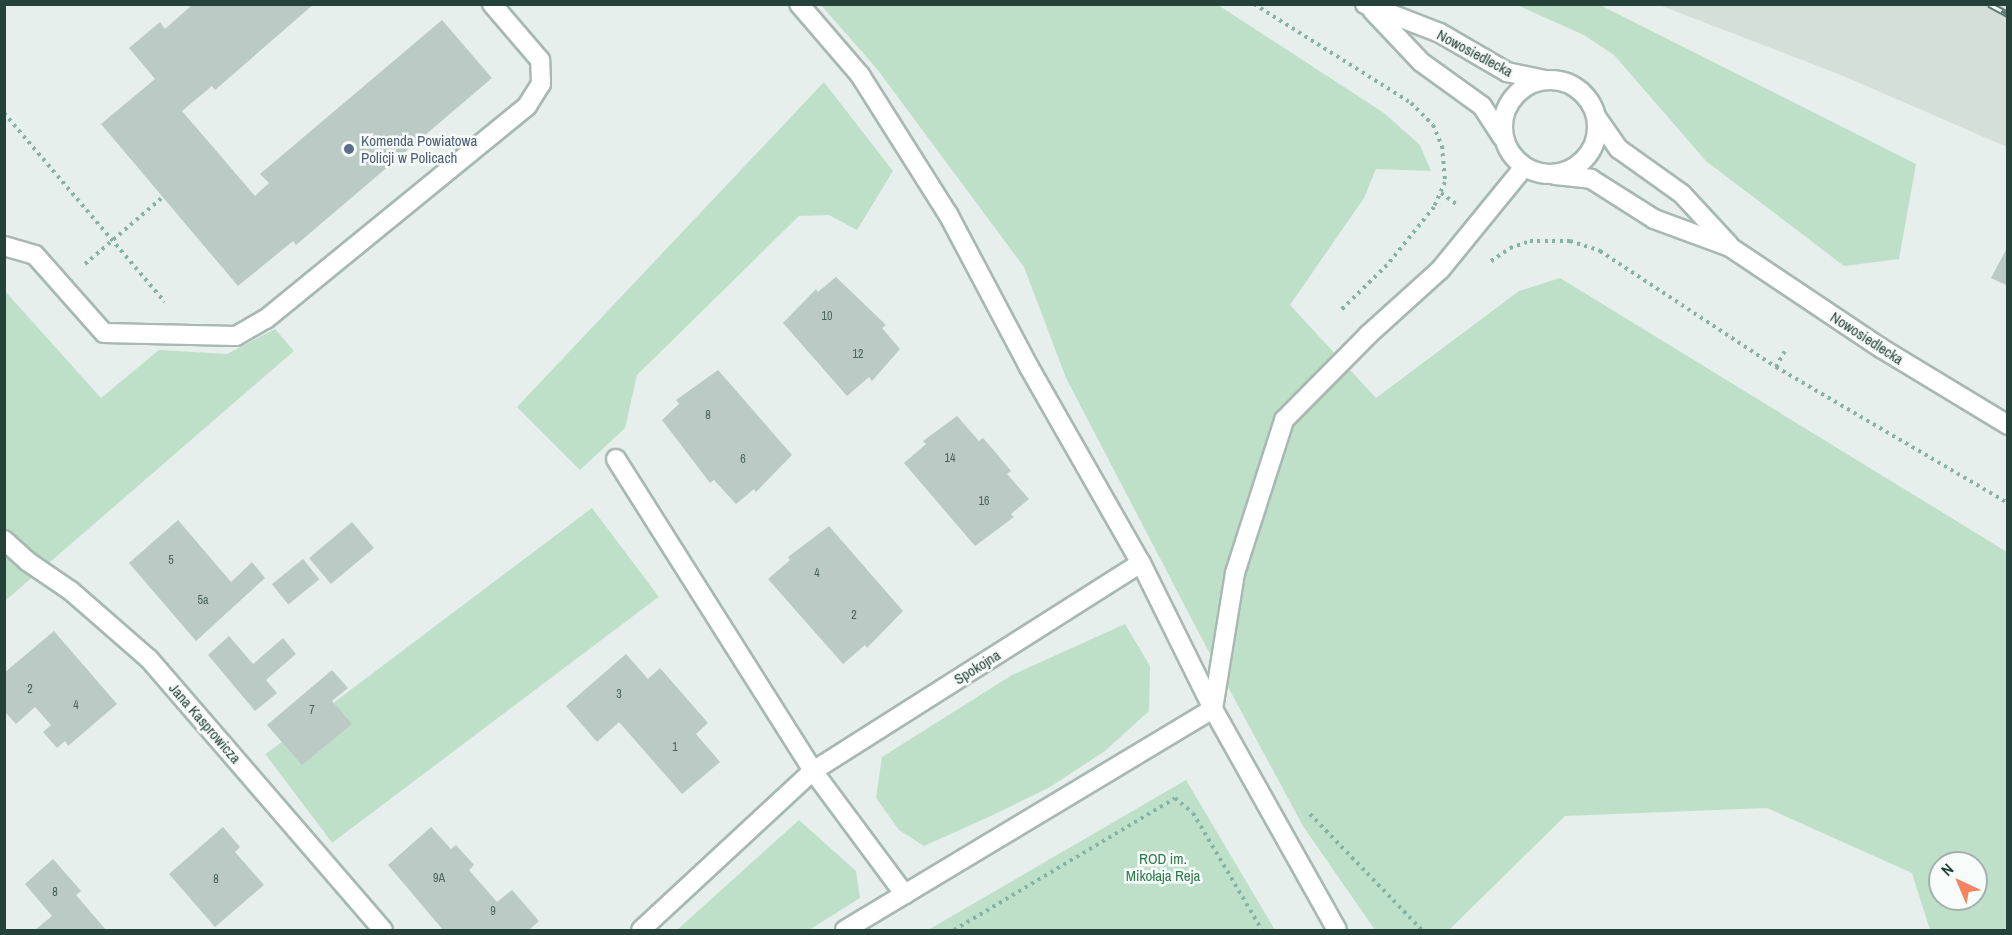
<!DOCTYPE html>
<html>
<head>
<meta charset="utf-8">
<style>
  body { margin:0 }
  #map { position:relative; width:2012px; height:935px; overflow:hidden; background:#e6efeb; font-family:"Archivo Narrow",sans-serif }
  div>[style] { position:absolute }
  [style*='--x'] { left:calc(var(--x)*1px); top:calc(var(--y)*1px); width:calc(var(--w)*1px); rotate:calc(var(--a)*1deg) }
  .built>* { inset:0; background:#d4dfda }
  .green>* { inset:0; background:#bfe0c8; transform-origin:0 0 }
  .building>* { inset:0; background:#bbcac4; transform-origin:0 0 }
  .path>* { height:4px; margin-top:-2px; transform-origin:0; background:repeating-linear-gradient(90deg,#86b3a5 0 3px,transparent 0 7.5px) }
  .roads { filter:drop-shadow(2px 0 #a8b8b2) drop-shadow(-2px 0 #a8b8b2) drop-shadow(0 2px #a8b8b2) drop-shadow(0 -2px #a8b8b2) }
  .minor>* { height:18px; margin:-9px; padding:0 9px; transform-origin:9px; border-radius:9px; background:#fff }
  .minor>.ring { margin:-9px; padding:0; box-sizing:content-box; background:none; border:18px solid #fff; border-radius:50% }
  .rail>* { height:7px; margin-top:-3.5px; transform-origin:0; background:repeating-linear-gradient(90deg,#f7fbf9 0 14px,#5f7d75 0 28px); box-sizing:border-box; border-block:2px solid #5f7d75 }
  .dots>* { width:16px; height:16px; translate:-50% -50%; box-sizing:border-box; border:3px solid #f7fbf9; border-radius:50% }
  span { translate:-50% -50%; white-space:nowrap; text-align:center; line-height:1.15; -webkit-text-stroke:5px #f7fbf9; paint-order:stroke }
  .number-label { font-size:12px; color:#4a645c }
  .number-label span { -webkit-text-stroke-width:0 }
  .street-label { font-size:15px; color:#24423a }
  .service-label { font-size:15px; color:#4e5e75 }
  .left { translate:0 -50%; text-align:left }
  .park-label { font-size:15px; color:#2d7a4b }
  .frame { position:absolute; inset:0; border:6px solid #24423a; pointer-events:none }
  .north { position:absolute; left:1928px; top:851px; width:60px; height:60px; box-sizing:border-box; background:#f7fbf9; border:2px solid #a3b1ad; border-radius:50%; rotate:316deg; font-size:16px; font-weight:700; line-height:24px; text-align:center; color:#24423a }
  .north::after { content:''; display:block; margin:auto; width:21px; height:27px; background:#f4845f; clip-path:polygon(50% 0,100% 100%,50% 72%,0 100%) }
</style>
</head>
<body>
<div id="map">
  <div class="built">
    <div style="clip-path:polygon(1659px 5px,2007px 5px,2007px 147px,1841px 75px)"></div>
  </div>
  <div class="green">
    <div style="clip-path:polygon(evenodd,821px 5px,1218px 5px,1384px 113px,1420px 145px,1431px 171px,1376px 169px,1364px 198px,1290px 305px,1376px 398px,1519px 291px,1560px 278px,2007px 552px,2007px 930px,1930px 930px,1912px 873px,1767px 808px,1565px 816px,1449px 930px,1375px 930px,1303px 826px,1201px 637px,1066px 378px,1024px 267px,877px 69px,821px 5px,1940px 863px,1976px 863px,1976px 899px,1940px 899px,1940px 863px)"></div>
    <div style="clip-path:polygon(1517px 5px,1600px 5px,1916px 164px,1899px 259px,1844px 266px,1706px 161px,1614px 55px,1584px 35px)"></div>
    <div style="clip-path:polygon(824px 82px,893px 171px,857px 230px,829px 215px,799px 216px,637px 375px,625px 428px,580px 470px,517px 407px)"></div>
    <div style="clip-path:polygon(4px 290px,101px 398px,159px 350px,227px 354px,275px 329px,294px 351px,5px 601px)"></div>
    <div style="left:592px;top:508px;width:111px;height:409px;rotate:53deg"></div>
    <div style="clip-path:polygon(1125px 624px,1150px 666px,1149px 711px,1105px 751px,1050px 787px,993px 815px,924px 846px,899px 830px,876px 798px,882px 757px,1012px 675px)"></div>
    <div style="clip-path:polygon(1186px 780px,1275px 930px,928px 930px)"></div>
    <div style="clip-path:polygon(799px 820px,856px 871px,860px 898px,809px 930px,677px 930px)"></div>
  </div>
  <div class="building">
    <div style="clip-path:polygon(193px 4px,314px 4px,215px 90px,212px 86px,182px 111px,255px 196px,269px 183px,260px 174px,442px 20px,492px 78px,296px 245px,293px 241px,238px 286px,101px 124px,155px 79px,129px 48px,160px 22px,165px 29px)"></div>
    <div style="clip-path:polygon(2008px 246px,2008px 286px,1991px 278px)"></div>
    <div style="clip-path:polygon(836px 277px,886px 325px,882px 328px,900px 349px,872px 381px,869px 377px,847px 396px,783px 323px,816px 289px,818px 292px)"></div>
    <div style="clip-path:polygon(718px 370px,792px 455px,756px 492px,754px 489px,736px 504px,714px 480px,710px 483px,662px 420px,679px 404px,676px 400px)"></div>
    <div style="clip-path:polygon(957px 416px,979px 441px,983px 438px,997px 454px,1011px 471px,1007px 474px,1029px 499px,1011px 514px,1014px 517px,975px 546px,904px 463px,926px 444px,923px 441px)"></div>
    <div style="clip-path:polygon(178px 520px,231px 582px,252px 562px,265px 578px,196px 641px,129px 563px)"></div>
    <div style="left:352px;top:522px;width:34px;height:56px;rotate:50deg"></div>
    <div style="clip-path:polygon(829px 526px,903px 611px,867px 648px,865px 645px,843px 664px,768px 579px,790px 560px,788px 557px)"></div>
    <div style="left:303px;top:559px;width:26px;height:40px;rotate:51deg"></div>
    <div style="clip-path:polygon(54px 631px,117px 704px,68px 746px,65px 741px,57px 748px,43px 732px,51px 725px,35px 707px,16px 724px,4px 711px,4px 673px)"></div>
    <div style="clip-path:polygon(229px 636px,253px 664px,283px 638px,296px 654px,266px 680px,277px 693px,255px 711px,208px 655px)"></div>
    <div style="clip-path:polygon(626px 654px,648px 679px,660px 668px,708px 723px,696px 734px,720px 762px,682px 794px,619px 722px,597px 742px,566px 706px)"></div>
    <div style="clip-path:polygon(332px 670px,348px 688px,332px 701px,352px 724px,302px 765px,267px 725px)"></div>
    <div style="clip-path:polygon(223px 827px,240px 847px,235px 852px,264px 885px,215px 927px,169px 874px)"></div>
    <div style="clip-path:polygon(431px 827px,451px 849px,456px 845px,474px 865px,469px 870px,497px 902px,512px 890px,539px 921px,529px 930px,443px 930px,388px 865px)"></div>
    <div style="clip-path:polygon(53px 859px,81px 891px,76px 895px,106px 930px,35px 930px,52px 916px,25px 884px)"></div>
  </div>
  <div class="path">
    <div style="--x:1254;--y:4;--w:186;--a:32.2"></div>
    <div style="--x:1411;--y:103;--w:31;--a:45"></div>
    <div style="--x:1433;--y:125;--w:23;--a:67"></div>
    <div style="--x:1442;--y:146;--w:36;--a:85"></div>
    <div style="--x:1445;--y:182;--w:27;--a:114"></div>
    <div style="--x:1434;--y:207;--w:75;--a:129"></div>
    <div style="--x:1387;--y:265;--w:64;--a:135.6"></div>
    <div style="--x:4;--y:113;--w:248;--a:49.6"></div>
    <div style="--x:1441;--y:193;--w:19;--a:36"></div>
    <div style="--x:1491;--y:261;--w:23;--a:-34"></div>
    <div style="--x:1510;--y:248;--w:21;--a:-19"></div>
    <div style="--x:1530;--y:241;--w:40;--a:0"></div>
    <div style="--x:1570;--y:241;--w:32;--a:18"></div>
    <div style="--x:1600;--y:251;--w:211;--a:33.4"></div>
    <div style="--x:1776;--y:367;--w:269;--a:30.4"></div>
    <div style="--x:85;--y:264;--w:103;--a:-40.7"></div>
    <div style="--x:1776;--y:367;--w:18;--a:-61"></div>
    <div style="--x:1310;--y:814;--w:161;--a:46"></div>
    <div style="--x:954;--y:930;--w:257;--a:-30.8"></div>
    <div style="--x:1175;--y:798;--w:23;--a:40"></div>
    <div style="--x:1193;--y:813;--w:136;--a:59.5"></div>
  </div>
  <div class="roads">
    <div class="minor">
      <div style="--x:799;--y:4;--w:94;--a:49.3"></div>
      <div style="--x:860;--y:75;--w:165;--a:57.7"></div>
      <div style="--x:948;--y:214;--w:173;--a:62.1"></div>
      <div style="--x:1029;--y:367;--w:226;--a:60.3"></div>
      <div style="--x:1141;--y:563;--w:163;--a:63.7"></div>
      <div style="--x:1213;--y:709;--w:253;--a:60.7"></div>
      <div style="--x:1365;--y:4;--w:80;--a:21.1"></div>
      <div style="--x:1440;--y:33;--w:78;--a:30.2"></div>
      <div style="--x:1507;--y:72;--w:38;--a:12"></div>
      <div style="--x:1372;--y:10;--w:71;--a:46.7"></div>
      <div style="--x:1421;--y:62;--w:75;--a:35.8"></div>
      <div style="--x:1482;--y:106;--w:38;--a:57"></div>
      <div class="ring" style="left:1503px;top:80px;width:76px;height:76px"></div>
      <div style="--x:1597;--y:118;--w:38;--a:55"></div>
      <div style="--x:1619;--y:149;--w:77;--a:35.5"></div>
      <div style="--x:1682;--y:194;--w:69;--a:47.3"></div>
      <div style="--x:1555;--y:175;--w:36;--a:6"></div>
      <div style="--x:1591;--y:179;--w:75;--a:32.4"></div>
      <div style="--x:1654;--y:219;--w:81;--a:20.2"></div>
      <div style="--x:1730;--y:247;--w:182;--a:33.8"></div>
      <div style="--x:1881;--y:348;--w:149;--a:31.2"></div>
      <div style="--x:4;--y:246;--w:32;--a:16"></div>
      <div style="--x:35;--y:255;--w:104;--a:48.5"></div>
      <div style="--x:104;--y:333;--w:132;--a:1.3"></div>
      <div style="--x:236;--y:336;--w:34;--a:-30"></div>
      <div style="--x:266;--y:319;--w:337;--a:-39.2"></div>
      <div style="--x:527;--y:106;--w:26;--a:-58"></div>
      <div style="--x:541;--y:84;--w:24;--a:-92"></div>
      <div style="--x:540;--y:60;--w:74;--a:-130.6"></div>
      <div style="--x:616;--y:459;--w:369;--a:57.7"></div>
      <div style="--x:813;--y:771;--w:154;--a:53.4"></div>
      <div style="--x:4;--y:540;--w:31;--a:42"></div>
      <div style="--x:27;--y:561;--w:53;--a:34.3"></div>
      <div style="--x:71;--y:591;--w:103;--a:41.1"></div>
      <div style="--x:149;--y:659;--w:358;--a:49.2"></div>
      <div style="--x:641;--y:930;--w:234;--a:-42.8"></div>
      <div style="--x:813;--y:771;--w:388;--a:-32.4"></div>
      <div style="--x:845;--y:930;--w:429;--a:-31"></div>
      <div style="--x:1213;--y:709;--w:138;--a:-80.8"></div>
      <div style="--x:1235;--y:573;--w:161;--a:-72.2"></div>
      <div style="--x:1284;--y:420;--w:120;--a:-45.3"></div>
      <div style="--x:1368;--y:335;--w:97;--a:-42.1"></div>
      <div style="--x:1440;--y:270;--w:133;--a:-50.8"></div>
    </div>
  </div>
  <div class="rail">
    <div style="--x:1989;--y:4;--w:21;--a:28"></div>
  </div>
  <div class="dots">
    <div style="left:349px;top:149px;background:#5c6f8a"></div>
  </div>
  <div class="number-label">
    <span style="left:827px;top:317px">10</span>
    <span style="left:858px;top:355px">12</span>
    <span style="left:708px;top:416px">8</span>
    <span style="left:950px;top:459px">14</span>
    <span style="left:743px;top:460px">6</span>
    <span style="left:984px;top:502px">16</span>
    <span style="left:171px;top:561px">5</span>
    <span style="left:817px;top:574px">4</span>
    <span style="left:203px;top:601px">5a</span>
    <span style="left:854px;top:616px">2</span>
    <span style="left:30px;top:690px">2</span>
    <span style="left:619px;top:695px">3</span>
    <span style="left:76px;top:706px">4</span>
    <span style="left:312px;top:711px">7</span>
    <span style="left:675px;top:748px">1</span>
    <span style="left:439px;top:879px">9A</span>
    <span style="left:216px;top:880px">8</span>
    <span style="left:55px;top:893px">8</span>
    <span style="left:493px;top:912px">9</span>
  </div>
  <div class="street-label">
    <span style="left:1475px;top:53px;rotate:28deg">Nowosiedlecka</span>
    <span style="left:1867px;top:338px;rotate:33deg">Nowosiedlecka</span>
    <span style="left:977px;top:667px;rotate:-32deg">Spokojna</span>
    <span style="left:205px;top:723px;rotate:49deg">Jana Kasprowicza</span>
  </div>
  <div class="service-label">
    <span class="left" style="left:361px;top:149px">Komenda Powiatowa<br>Policji w Policach</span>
  </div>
  <div class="park-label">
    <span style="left:1163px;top:867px">ROD im.<br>Mikołaja Reja</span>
  </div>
  <div class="frame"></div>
  <div class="north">N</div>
</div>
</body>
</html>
